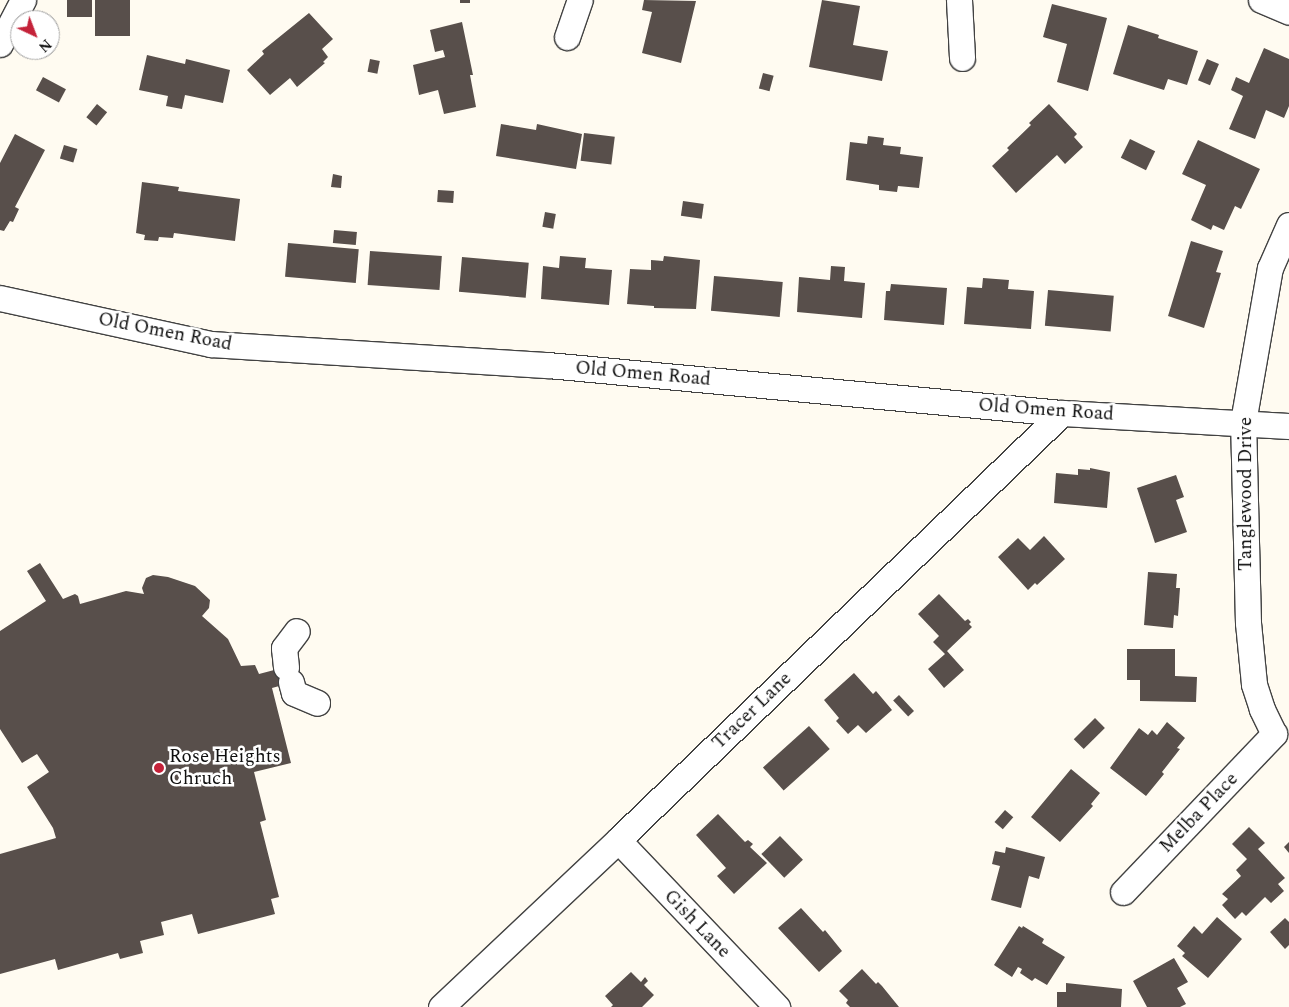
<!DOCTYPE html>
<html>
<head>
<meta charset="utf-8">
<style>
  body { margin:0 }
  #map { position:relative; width:1289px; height:1007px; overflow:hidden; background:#fffbf1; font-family:Spectral,serif }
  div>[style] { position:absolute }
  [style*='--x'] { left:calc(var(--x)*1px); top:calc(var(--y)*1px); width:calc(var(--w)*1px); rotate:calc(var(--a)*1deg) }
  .building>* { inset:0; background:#584f4b; transform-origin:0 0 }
  .roads { filter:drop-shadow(1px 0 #424242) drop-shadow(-1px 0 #424242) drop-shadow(0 1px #424242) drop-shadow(0 -1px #424242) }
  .minor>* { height:25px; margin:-12.5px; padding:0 12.5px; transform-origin:12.5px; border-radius:12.5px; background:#fff }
  .dots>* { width:14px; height:14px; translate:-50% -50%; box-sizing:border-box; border:2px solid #fff; border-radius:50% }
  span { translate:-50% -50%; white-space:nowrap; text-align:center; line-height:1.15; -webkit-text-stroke:5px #fff; paint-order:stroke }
  .street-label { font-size:19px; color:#0f0f0f }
  .poi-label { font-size:19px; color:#0f0f0f }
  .left { translate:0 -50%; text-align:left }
  .north { position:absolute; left:10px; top:10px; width:50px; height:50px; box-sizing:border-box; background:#fff; border:1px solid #9f9f9f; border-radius:50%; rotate:137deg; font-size:14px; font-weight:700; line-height:20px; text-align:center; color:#0f0f0f }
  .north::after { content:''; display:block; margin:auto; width:18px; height:22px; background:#c42239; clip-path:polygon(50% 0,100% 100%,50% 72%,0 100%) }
</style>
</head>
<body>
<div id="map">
  <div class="building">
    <div style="left:67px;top:0;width:25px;height:17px"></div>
    <div style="left:95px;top:0;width:35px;height:36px"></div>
    <div style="left:460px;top:0;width:10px;height:3px"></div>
    <div style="clip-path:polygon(644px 0,696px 1px,681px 63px,642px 53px,652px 12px,642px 10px)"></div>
    <div style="clip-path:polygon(822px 0,860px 6px,853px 45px,888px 51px,882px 81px,809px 67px)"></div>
    <div style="clip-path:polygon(1052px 4px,1107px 18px,1088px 91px,1057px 82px,1067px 44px,1043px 37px)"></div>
    <div style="clip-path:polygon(309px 13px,333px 39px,322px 49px,328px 57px,323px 62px,325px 63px,297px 87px,290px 78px,270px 95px,247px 70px,264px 54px,262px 51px)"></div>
    <div style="clip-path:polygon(462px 22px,473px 75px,470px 75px,476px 107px,444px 114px,438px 90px,419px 95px,413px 65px,445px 57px,443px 50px,435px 52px,430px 30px)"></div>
    <div style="clip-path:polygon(1128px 25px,1159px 35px,1158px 38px,1198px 51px,1187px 85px,1168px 79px,1164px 90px,1113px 74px)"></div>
    <div style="clip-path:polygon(1264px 48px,1289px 59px,1289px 106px,1284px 118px,1266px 110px,1255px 139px,1229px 129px,1243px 96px,1231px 90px,1236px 77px,1249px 83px)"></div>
    <div style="clip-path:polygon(147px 55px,185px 64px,186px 59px,230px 70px,223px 103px,185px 95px,182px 109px,166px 106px,168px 96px,139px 90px)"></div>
    <div style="left:370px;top:59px;width:10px;height:13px;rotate:11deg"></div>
    <div style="left:1207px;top:59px;width:13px;height:23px;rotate:23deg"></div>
    <div style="left:763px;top:73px;width:11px;height:16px;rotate:15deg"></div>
    <div style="left:43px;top:77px;width:26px;height:15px;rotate:28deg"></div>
    <div style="left:97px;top:104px;width:13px;height:17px;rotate:39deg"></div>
    <div style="clip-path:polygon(1049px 104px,1077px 134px,1074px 137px,1083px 147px,1065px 164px,1057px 155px,1016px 193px,992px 166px,1009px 150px,1007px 148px,1031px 125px,1029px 123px)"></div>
    <div style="clip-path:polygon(501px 124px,536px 130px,537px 124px,582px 134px,576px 169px,496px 156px)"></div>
    <div style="left:584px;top:133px;width:31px;height:28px;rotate:7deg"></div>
    <div style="clip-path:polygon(15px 134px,45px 150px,15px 207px,19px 209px,13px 222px,10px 221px,4px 231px,0 230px,0 163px)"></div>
    <div style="clip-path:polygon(868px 136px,884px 138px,883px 145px,901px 147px,900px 154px,923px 157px,919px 188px,898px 186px,897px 192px,879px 190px,879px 185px,846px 180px,850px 142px,867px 144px)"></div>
    <div style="left:1130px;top:139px;width:28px;height:21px;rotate:26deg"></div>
    <div style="clip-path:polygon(1198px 140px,1260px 169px,1241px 209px,1235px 206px,1224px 230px,1213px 225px,1211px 230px,1191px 220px,1206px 185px,1182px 174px)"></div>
    <div style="left:64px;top:145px;width:14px;height:14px;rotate:17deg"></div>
    <div style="clip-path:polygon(333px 174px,342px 176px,341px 188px,331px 187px)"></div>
    <div style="clip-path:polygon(142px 182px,179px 187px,178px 191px,240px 199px,235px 241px,174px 233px,173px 238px,159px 237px,158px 241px,144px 240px,145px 235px,136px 233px)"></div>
    <div style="left:438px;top:190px;width:16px;height:12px;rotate:4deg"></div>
    <div style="left:683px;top:201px;width:21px;height:15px;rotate:8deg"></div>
    <div style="left:545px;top:212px;width:11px;height:15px;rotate:10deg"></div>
    <div style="left:334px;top:230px;width:23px;height:13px;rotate:5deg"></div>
    <div style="clip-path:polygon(1191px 241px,1223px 251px,1216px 272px,1221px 273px,1204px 328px,1168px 316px)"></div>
    <div style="left:288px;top:243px;width:71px;height:34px;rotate:5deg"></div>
    <div style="left:370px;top:251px;width:72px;height:34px;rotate:4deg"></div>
    <div style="clip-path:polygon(560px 256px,586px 258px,585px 268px,612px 270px,609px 305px,541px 299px,543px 266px,559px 268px)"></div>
    <div style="clip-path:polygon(664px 256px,700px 260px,696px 309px,654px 308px,654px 306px,627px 304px,630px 269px,651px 270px,651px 260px,663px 261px)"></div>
    <div style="left:462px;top:257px;width:67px;height:35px;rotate:5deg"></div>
    <div style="clip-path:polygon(831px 266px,845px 267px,844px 281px,865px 283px,862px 318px,797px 312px,799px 277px,830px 280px)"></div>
    <div style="left:714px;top:276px;width:69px;height:35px;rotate:5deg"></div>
    <div style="clip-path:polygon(983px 278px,1009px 280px,1008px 289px,1034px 291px,1031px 329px,964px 324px,967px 287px,982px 288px)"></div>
    <div style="clip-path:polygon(891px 284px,947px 288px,944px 325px,884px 320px,886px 291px,890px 291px)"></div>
    <div style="left:1048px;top:290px;width:66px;height:36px;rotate:5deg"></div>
    <div style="clip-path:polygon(1090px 468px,1110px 472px,1107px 508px,1054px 503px,1056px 473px,1078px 475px,1078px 469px,1090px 470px)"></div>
    <div style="clip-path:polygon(1176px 475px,1184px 497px,1176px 500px,1187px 532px,1155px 543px,1137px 488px)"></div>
    <div style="clip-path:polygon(1044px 536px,1065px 559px,1037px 585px,1035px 583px,1028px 590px,998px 557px,1018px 538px,1030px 550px)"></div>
    <div style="clip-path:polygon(40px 563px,63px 599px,75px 594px,78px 596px,80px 604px,126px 591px,144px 594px,142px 588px,146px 578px,153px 575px,168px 577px,195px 586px,210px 600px,209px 608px,202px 616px,228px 639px,241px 666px,255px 665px,259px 674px,297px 664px,301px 680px,272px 688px,291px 763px,254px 772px,266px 820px,260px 822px,279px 897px,271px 899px,275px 914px,198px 934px,192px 914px,161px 922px,164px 935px,140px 941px,143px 953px,120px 959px,118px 953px,58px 970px,55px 959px,0 974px,0 854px,56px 838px,53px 828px,27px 787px,49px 772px,37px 754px,22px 763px,0 729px,0 631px,46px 601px,27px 571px)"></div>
    <div style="clip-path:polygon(1148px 572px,1177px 574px,1176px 588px,1180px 588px,1178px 616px,1174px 615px,1173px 628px,1144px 625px)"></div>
    <div style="clip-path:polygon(939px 594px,965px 621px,968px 619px,971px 622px,969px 624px,972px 627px,947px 651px,964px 670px,944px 688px,928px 669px,945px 654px,933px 642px,939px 636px,918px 614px)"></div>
    <div style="clip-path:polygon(1127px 649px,1175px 649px,1175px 676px,1197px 677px,1196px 702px,1140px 701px,1140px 680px,1127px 680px)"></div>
    <div style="clip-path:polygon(854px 673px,873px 694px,876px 691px,892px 710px,866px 733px,858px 725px,848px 734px,836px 721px,839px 718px,824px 700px)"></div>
    <div style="left:899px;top:695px;width:22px;height:8px;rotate:47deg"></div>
    <div style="left:1095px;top:718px;width:14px;height:30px;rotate:45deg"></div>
    <div style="clip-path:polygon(1167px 722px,1185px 738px,1177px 748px,1180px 749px,1162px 772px,1164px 774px,1146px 796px,1110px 768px,1139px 728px,1148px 735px,1152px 730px,1157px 735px)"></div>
    <div style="left:809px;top:726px;width:31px;height:62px;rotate:48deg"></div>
    <div style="clip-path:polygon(1071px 769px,1100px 793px,1091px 804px,1093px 806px,1060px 842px,1031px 817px)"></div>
    <div style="left:1005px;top:810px;width:11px;height:16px;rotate:41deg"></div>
    <div style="clip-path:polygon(718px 814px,745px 842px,748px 840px,753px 844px,750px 847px,767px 863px,734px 894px,717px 876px,726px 868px,696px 835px)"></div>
    <div style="clip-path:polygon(1249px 827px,1265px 843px,1258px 849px,1285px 878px,1278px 884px,1284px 891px,1271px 903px,1265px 897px,1246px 916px,1242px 912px,1235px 919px,1222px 905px,1228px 899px,1222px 894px,1241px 876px,1236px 870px,1247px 859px,1232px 844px)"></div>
    <div style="left:780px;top:836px;width:33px;height:26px;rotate:46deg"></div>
    <div style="clip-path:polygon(1289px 842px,1289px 853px,1284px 847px)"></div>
    <div style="clip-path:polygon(1006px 847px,1045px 857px,1039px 879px,1029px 876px,1021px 908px,991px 900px,1000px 866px,992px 864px,995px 851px,1005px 853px)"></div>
    <div style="clip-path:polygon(801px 908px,823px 932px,825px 930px,842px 951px,819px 972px,778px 928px)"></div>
    <div style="clip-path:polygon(1217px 917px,1242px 939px,1208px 978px,1182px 956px,1185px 953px,1177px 946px,1194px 926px,1202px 934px)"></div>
    <div style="clip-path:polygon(1285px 918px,1289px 922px,1289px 945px,1285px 949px,1270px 932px)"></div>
    <div style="clip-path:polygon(1019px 926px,1022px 928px,1023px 926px,1044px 939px,1042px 943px,1065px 957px,1047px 985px,1035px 978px,1032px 981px,1020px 973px,1022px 969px,1018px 967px,1012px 977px,994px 965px)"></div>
    <div style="clip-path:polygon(1174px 958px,1188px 982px,1177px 988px,1186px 1004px,1180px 1007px,1147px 1007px,1133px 981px)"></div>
    <div style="clip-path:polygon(862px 969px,876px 984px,878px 982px,882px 986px,899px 1007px,850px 1007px,846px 1003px,848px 1000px,839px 991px)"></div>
    <div style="clip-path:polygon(631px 972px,641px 982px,645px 977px,648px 981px,644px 985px,654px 995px,642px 1007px,611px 1007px,613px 1005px,605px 996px)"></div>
    <div style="clip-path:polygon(1066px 983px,1122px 989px,1121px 1007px,1057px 1007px,1057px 992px,1066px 992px)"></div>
  </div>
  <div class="roads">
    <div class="minor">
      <div style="--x:959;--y:0;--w:58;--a:87"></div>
      <div style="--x:1261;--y:0;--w:30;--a:23"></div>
      <div style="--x:567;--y:37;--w:39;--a:-71"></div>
      <div style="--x:0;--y:44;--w:50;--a:-62.4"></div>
      <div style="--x:0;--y:298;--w:216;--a:12.3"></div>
      <div style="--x:211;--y:344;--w:338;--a:3.6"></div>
      <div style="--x:548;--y:365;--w:516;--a:5.34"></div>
      <div style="--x:1062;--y:413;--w:227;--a:3.3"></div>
      <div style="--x:286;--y:667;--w:19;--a:-96"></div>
      <div style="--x:284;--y:648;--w:21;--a:-53"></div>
      <div style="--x:291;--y:682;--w:11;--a:75"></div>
      <div style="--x:294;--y:693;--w:25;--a:23"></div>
      <div style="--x:1274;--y:734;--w:28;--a:-116"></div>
      <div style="--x:1262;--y:709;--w:26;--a:-108"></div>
      <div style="--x:1254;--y:684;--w:61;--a:-95.6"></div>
      <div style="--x:1248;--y:623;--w:201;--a:-91.4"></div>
      <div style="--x:1243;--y:422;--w:156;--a:-80.1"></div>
      <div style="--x:1270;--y:268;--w:47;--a:-66.2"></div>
      <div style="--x:618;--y:840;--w:231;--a:46.4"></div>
      <div style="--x:1123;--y:892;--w:219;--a:-46.3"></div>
      <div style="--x:441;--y:1007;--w:243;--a:-43.3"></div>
      <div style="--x:618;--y:840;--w:616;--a:-43.88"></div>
    </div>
  </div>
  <div class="dots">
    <div style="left:159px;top:768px;background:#c42239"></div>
  </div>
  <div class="street-label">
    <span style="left:165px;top:332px;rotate:11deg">Old Omen Road</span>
    <span style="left:643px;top:374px;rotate:5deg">Old Omen Road</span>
    <span style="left:1046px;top:410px;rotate:4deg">Old Omen Road</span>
    <span style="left:1246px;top:494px;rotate:-90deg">Tanglewood Drive</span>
    <span style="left:752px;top:711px;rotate:-44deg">Tracer Lane</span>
    <span style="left:1199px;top:813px;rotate:-46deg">Melba Place</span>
    <span style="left:697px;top:924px;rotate:46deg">Gish Lane</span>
  </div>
  <div class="poi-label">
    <span class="left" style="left:169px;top:768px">Rose Heights<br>Chruch</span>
  </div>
  <div class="north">N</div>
</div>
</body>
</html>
